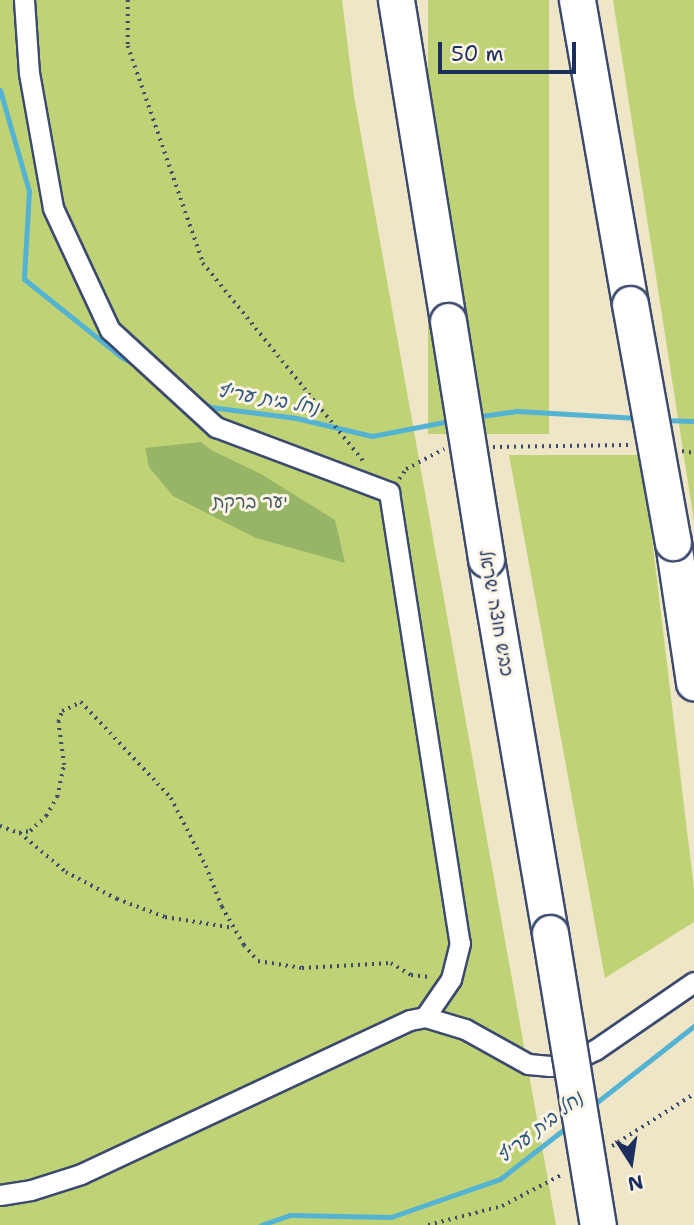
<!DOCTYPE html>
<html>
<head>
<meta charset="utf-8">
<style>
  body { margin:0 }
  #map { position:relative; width:694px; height:1225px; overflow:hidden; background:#efe5c7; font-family:"Shantell Sans","Playpen Sans Hebrew",sans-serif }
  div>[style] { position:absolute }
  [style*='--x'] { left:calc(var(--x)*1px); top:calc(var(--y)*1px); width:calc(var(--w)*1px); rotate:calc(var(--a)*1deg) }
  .green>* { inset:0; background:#bfd376; transform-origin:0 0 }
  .forest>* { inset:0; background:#97b567 }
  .stream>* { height:5px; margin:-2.5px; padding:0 2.5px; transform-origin:2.5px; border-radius:2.5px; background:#54b3d2 }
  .path>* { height:3.5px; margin-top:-1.75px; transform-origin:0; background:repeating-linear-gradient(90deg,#3b4a6e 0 2px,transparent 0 7px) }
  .roads { filter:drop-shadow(2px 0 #3b4a6e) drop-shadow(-2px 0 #3b4a6e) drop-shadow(0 2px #3b4a6e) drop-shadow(0 -2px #3b4a6e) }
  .street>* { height:19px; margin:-9.5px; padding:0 9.5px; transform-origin:9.5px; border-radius:9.5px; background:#fff }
  .highway>* { height:35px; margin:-17.5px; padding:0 17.5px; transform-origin:17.5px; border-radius:17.5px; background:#fff }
  .bridges { filter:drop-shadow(2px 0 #3b4a6e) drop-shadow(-2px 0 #3b4a6e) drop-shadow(0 2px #3b4a6e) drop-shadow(0 -2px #3b4a6e) }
  .highway-bridge>* { height:35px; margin:-17.5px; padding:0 17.5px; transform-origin:17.5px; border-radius:17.5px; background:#fff }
  span { translate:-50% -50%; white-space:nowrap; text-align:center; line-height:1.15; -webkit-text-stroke:6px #fcf5e5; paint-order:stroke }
  .park-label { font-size:18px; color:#445864 }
  .street-label { font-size:18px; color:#1b2f5e }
  .water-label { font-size:19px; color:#2c5781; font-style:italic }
  .north { position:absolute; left:596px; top:1127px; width:70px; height:70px; -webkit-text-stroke:5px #fcf5e5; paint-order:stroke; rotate:168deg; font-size:19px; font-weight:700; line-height:28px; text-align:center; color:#1b2f5e }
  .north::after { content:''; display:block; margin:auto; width:24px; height:32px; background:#1b2f5e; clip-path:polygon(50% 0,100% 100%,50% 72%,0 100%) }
  .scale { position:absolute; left:438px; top:42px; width:138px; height:32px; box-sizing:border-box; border:4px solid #1b2f5e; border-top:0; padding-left:9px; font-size:21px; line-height:24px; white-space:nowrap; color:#1b2f5e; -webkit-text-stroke:5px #fcf5e5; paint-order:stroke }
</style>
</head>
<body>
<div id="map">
  <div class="green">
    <div style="clip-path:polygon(0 0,342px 0,354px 96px,556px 1225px,0 1225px)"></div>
    <div style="left:428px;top:0;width:121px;height:434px"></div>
    <div style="clip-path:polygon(613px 0,694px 0,694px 521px)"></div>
    <div style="clip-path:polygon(509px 455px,642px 455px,694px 889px,694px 922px,605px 978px)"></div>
  </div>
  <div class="forest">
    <div style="clip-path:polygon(201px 442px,211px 450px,261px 474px,335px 520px,345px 563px,256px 538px,173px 496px,149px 467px,145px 448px)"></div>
  </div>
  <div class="stream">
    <div style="--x:0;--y:90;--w:105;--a:74"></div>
    <div style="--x:29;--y:191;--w:88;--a:93.3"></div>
    <div style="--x:24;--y:279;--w:123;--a:38.7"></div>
    <div style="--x:120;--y:356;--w:20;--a:30"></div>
    <div style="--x:200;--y:401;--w:12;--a:31"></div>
    <div style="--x:210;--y:407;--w:87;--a:7.3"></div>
    <div style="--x:296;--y:418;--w:78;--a:13.3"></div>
    <div style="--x:372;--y:436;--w:79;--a:-10.9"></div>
    <div style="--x:474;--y:417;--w:43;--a:-7.9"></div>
    <div style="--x:517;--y:411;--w:121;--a:3.3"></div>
    <div style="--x:662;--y:420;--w:32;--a:2"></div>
    <div style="--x:592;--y:1106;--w:130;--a:-38.1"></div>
    <div style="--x:261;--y:1225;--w:31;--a:-19"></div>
    <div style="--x:290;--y:1215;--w:101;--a:1.1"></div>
    <div style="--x:391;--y:1217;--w:115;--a:-19.2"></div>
    <div style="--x:500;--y:1179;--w:86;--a:-37.9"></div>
  </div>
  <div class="path">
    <div style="--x:128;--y:0;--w:46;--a:90"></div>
    <div style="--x:128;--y:46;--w:230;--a:70.9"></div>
    <div style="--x:203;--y:263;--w:257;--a:51"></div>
    <div style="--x:493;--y:447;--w:136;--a:-0.8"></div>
    <div style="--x:682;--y:451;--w:12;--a:9"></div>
    <div style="--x:399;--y:479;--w:12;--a:-55"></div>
    <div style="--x:406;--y:469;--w:43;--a:-27.8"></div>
    <div style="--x:0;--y:826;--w:20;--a:20"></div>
    <div style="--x:19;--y:833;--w:11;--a:-10"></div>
    <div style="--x:30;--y:831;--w:22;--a:-43"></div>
    <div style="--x:46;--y:816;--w:22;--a:-60"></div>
    <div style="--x:57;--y:797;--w:33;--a:-78"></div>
    <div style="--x:64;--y:765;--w:43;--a:-97.9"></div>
    <div style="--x:58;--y:722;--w:12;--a:-70"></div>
    <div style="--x:62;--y:711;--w:21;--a:-25"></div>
    <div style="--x:81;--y:702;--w:132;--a:46.8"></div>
    <div style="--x:171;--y:798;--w:76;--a:62.8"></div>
    <div style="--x:206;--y:866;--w:44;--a:68.7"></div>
    <div style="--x:222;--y:907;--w:44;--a:59.9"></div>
    <div style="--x:244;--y:945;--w:21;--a:49"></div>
    <div style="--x:258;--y:961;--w:45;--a:9"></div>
    <div style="--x:302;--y:968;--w:89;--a:-3.2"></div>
    <div style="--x:391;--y:963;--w:23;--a:31"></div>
    <div style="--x:411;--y:975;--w:19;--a:6"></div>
    <div style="--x:20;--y:833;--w:60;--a:40.3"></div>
    <div style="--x:66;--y:872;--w:58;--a:27.9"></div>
    <div style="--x:117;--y:899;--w:51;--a:20.6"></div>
    <div style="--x:165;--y:917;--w:70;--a:9.1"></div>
    <div style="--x:612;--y:1146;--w:97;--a:-32.4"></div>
    <div style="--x:428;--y:1225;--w:76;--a:-14.4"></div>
    <div style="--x:502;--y:1206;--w:69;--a:-27.7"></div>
  </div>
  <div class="roads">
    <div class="street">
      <div style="--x:24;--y:0;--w:73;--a:86.1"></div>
      <div style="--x:29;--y:73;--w:137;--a:79.9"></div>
      <div style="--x:53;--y:208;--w:135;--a:65"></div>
      <div style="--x:110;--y:330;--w:144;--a:42.5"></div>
      <div style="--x:216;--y:427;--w:185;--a:20.6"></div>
      <div style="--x:389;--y:492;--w:457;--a:81.1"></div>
      <div style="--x:460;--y:943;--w:37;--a:104"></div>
      <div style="--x:451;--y:979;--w:46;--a:124.4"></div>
      <div style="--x:0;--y:1195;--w:31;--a:-9"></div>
      <div style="--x:31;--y:1190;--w:52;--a:-17.7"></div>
      <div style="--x:81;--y:1174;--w:363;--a:-25.1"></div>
      <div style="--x:410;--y:1020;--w:15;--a:-11"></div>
      <div style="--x:425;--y:1017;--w:42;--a:16.7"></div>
      <div style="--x:465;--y:1029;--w:72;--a:29.1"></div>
      <div style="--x:528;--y:1064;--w:22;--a:5"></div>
      <div style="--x:550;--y:1066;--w:21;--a:-11"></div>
      <div style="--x:571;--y:1062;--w:27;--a:-27"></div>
      <div style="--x:595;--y:1050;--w:120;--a:-34.5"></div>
    </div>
    <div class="highway">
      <div style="--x:396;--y:0;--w:325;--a:80.8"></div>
      <div style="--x:577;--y:0;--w:309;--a:80.1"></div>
      <div style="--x:673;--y:542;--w:142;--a:81.5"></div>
      <div style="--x:486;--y:559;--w:379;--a:80.3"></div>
    </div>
  </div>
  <div class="bridges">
    <div class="highway-bridge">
      <div style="--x:630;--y:304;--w:242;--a:79.8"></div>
      <div style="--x:448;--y:321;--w:241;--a:80.9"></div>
      <div style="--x:550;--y:933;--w:296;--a:80.7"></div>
    </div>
  </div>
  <div class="park-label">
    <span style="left:250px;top:502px">יער ברקת</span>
  </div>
  <div class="street-label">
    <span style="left:496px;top:613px;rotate:80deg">כביש חוצה ישראל</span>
  </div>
  <div class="water-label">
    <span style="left:268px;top:399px;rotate:10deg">נחל בית עריף</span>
    <span style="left:540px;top:1127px;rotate:-38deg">נחל בית עריף</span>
  </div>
  <div class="north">N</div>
  <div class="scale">50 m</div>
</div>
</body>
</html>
